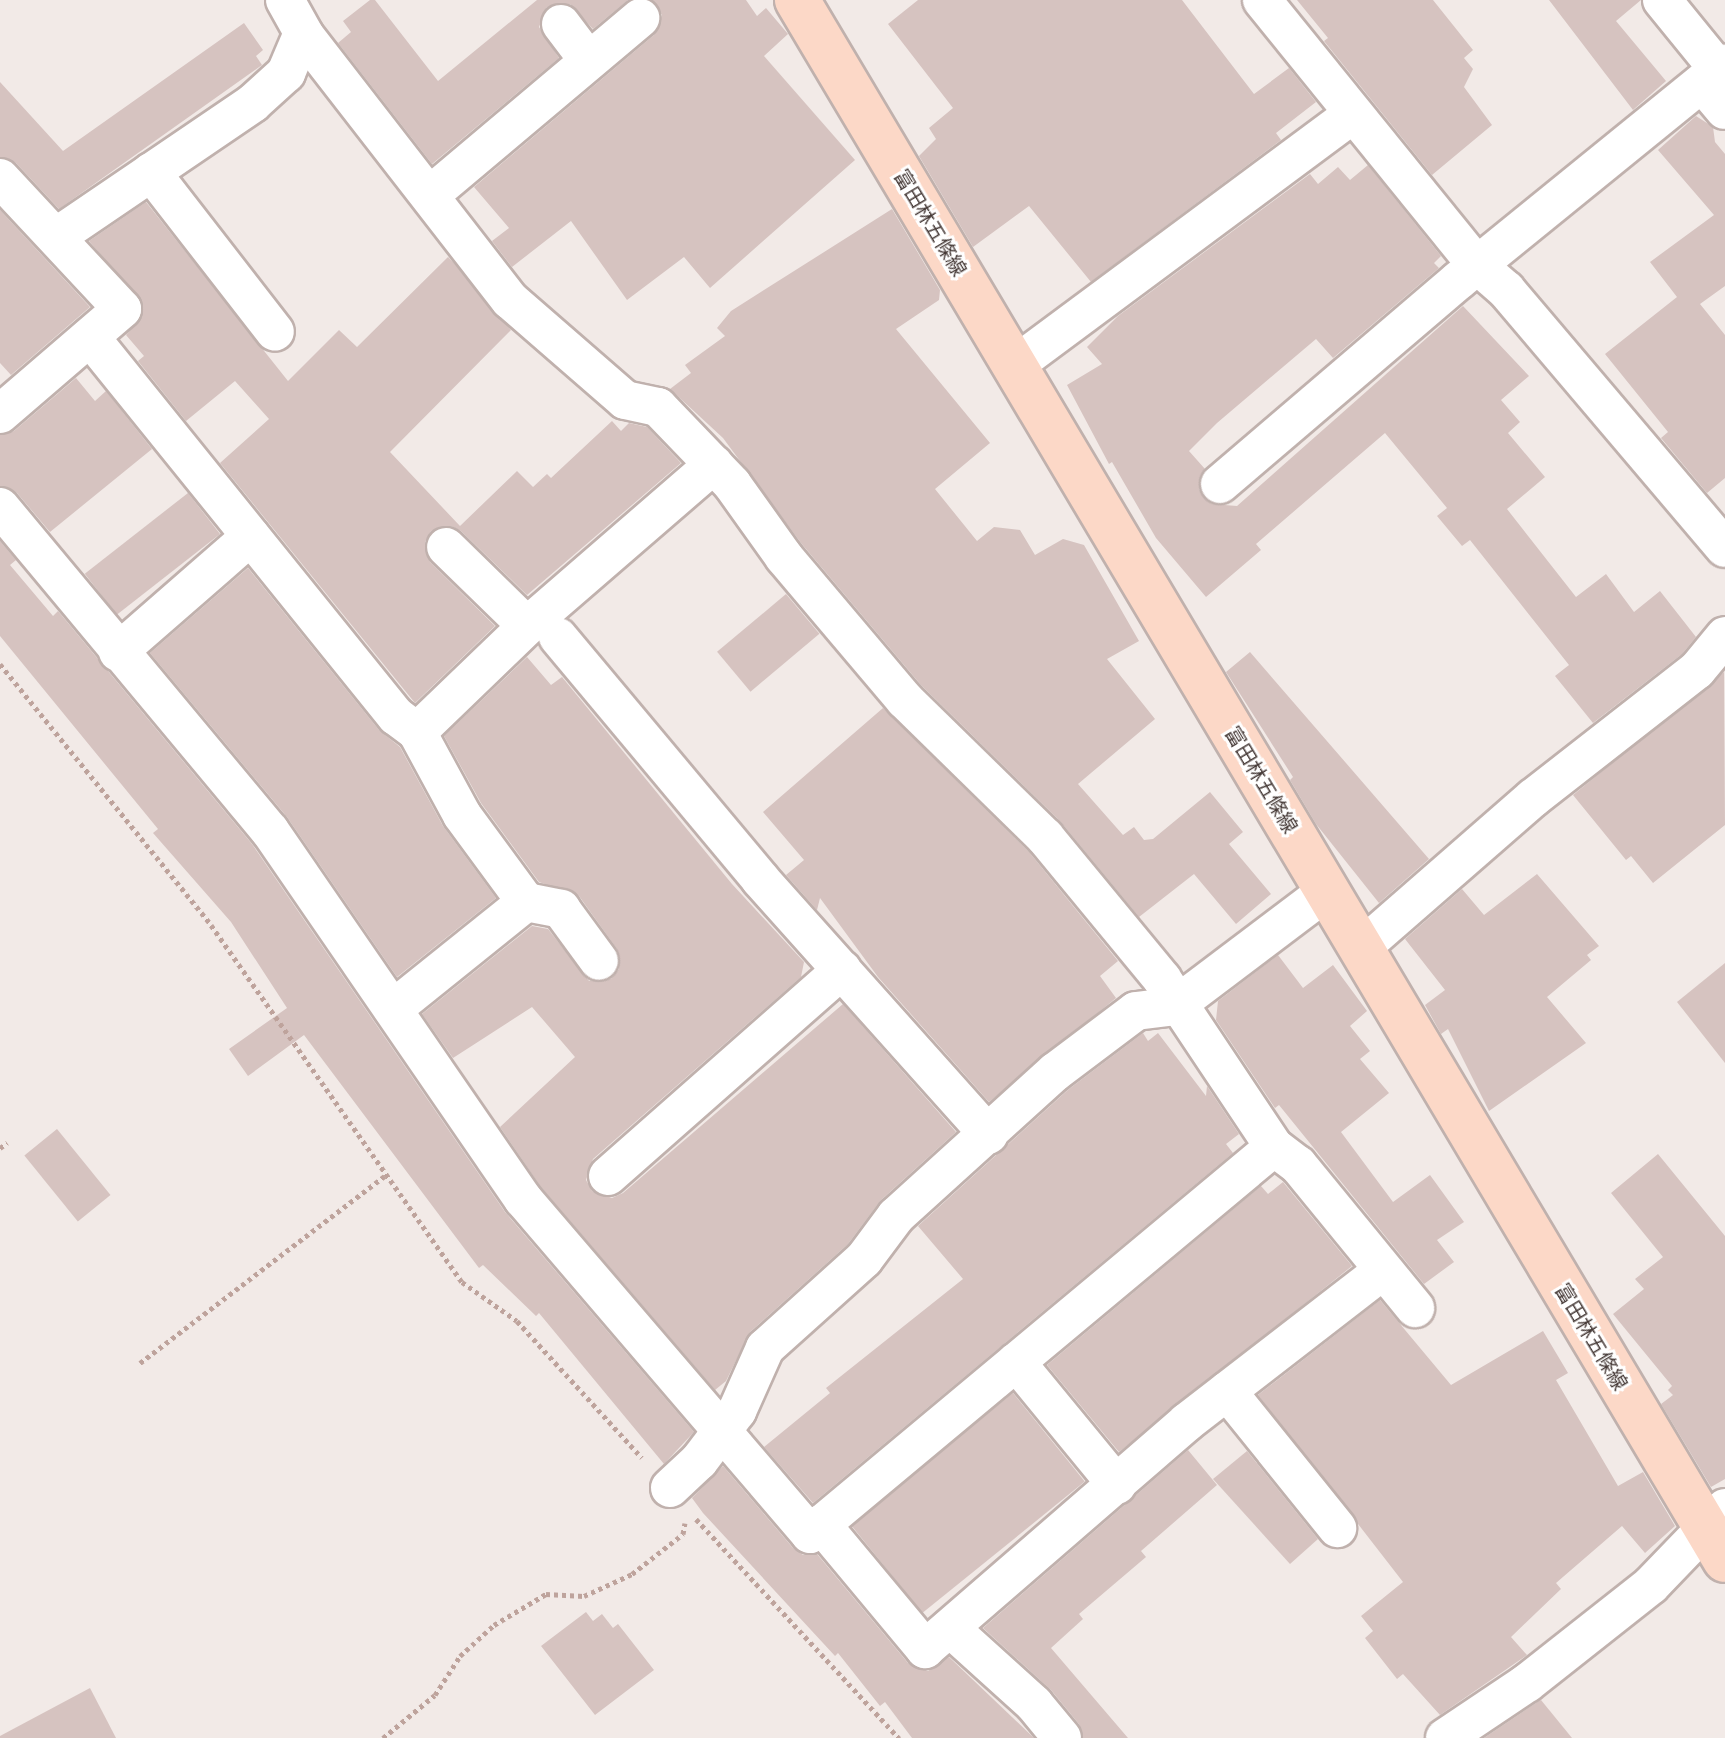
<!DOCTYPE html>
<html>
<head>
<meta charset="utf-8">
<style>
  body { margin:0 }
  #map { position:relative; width:1725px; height:1738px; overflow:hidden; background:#f2eae7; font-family:Helvetica,"Noto Sans JP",sans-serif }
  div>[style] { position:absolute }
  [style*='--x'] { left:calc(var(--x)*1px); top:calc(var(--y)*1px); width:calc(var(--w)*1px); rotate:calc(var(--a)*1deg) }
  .building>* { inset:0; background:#d6c3c0; transform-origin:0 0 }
  .path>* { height:5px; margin-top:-2.5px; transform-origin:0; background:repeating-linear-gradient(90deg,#bea39c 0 4px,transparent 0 8px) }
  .roads { filter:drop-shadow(2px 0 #c0b1ad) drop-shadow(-2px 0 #c0b1ad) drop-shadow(0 2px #c0b1ad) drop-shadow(0 -2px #c0b1ad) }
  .street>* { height:38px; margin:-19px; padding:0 19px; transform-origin:19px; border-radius:19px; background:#fff }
  .secondary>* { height:44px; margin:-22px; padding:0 22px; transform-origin:22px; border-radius:22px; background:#fcd8c7 }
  span { translate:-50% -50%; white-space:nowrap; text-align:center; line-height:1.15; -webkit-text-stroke:6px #fff; paint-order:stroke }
  .street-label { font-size:20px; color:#453936 }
</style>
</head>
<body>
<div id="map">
  <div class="building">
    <div style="clip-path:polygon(370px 0,375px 0,438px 81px,537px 0,628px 0,593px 29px,570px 4px,547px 7px,539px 27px,559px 58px,432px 164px,338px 43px,351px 32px,343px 21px)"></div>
    <div style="clip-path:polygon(652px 0,746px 0,757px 16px,766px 8px,788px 34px,764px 56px,855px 160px,710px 288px,684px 257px,627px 300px,571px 221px,512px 267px,492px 241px,509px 228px,474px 187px,654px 35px,662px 15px)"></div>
    <div style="clip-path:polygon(918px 0,1182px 0,1254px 94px,1289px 68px,1316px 102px,1276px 133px,1281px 140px,1091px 282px,1029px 206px,973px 247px,919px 156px,936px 139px,929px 128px,953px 108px,888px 24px)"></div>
    <div style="clip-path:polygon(1297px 0,1433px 0,1473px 50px,1464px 58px,1473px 69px,1464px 87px,1492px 125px,1432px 175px,1324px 41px,1328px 38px)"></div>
    <div style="clip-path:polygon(1549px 0,1641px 0,1616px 21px,1666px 81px,1633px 110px)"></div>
    <div style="clip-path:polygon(244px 23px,263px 50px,256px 56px,262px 65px,59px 209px,16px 163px,0 157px,0 82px,63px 151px)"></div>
    <div style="clip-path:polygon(1696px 116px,1713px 127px,1715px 142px,1725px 154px,1725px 286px,1700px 304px,1725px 335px,1725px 478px,1707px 493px,1661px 438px,1668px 432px,1605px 354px,1677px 297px,1650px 262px,1714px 215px,1658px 150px)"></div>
    <div style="clip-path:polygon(1368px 165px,1441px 256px,1434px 263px,1439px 268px,1333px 358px,1316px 339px,1217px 423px,1189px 451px,1205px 469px,1199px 489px,1212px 504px,1237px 506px,1463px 306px,1529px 376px,1501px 400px,1520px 422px,1508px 433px,1545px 477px,1507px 509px,1576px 597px,1606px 574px,1634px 612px,1660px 591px,1696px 637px,1682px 654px,1593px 723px,1555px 676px,1569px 665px,1470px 540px,1462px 546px,1437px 516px,1447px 508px,1385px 433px,1256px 544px,1261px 550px,1206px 597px,1156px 538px,1112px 462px,1109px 464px,1067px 385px,1102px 364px,1087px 347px,1118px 316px,1310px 174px,1318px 184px,1338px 167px,1350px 180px)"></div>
    <div style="clip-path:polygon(146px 202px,288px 381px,339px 330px,357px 347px,448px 257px,453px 262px,511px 330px,390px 452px,460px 526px,517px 471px,533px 487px,547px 474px,551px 478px,612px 421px,621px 431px,629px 423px,647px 427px,681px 463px,527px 595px,461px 531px,451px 526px,431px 531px,425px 542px,430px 562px,495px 626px,415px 703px,220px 463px,269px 419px,235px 381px,186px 421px,138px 361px,144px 356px,126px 335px,142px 317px,143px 304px,89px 241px)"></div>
    <div style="clip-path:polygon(892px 209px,940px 290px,939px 300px,896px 329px,990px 443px,935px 489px,977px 541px,994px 527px,1020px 530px,1035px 555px,1063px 539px,1084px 545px,1139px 641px,1107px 659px,1155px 719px,1078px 784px,1123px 835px,1134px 827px,1144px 840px,1153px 839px,1210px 792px,1243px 832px,1229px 844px,1271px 894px,1236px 924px,1194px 874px,1139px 917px,1060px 821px,921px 685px,801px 543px,723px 438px,670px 389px,691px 373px,685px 365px,725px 336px,717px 328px,731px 311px)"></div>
    <div style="clip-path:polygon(0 210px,90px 307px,11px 375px,0 363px)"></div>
    <div style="clip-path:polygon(76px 378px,95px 401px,106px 391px,152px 449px,50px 532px,17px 493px,0 486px,0 435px,14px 431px)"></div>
    <div style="left:188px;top:493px;width:52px;height:131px;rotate:52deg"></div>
    <div style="clip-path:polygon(0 541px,16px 560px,10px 565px,53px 616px,58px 611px,252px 844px,505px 1212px,694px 1432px,664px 1464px,539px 1313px,536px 1316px,483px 1265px,479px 1268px,304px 1035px,248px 1076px,229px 1049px,287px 1008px,231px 922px,153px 833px,158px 829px,0 636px)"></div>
    <div style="clip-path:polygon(248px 568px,379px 730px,400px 747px,443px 826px,496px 898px,397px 977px,287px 817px,150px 653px)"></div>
    <div style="left:786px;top:594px;width:52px;height:90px;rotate:50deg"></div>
    <div style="clip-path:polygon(1250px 652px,1429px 859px,1379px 903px,1316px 824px,1290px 780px,1293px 777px,1226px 672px)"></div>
    <div style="clip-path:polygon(527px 657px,551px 685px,562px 677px,732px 884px,804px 962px,801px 977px,593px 1159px,586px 1180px,592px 1191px,612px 1198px,623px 1193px,843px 1004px,956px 1132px,881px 1200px,848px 1244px,750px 1332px,726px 1381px,715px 1390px,540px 1186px,500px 1127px,575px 1057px,532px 1007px,453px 1058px,422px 1014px,532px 926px,548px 929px,589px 981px,611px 979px,619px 969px,617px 949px,579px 896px,539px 882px,481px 803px,444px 736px)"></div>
    <div style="clip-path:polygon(1724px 672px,1725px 825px,1653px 883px,1631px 856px,1626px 860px,1573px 795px)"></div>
    <div style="clip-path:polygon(883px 708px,1029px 852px,1118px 961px,1100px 976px,1116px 998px,989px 1102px,878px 977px,820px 898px,817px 910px,786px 875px,804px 860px,763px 812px)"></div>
    <div style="clip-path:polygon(1537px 874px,1599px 946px,1587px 955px,1591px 960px,1547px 997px,1586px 1043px,1489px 1111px,1448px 1029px,1441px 1034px,1425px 1005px,1445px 990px,1405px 939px,1462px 889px,1484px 915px)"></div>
    <div style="clip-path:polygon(1278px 955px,1303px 988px,1333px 965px,1367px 1011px,1350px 1026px,1370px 1051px,1360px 1059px,1389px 1093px,1341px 1132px,1393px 1202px,1430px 1175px,1464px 1222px,1437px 1240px,1454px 1262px,1424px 1284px,1279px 1105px,1275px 1108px,1216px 1020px,1218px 1001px)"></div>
    <div style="clip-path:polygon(1725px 963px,1725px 1063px,1677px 1002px)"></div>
    <div style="clip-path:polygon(1143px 1033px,1148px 1041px,1158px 1033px,1206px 1096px,1207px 1086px,1239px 1134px,1226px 1144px,1233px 1153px,813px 1503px,764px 1447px,830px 1393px,826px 1388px,963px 1279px,918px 1226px,1069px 1089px)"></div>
    <div style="left:57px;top:1129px;width:85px;height:42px;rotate:51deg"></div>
    <div style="clip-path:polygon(1658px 1154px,1725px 1236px,1725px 1479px,1711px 1487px,1661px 1404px,1673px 1395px,1668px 1390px,1672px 1386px,1613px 1314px,1644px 1289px,1635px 1279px,1663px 1257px,1611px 1193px)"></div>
    <div style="clip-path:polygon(1283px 1182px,1352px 1266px,1119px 1452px,1047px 1365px,1261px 1186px,1268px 1194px)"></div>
    <div style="clip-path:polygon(1380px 1300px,1451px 1385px,1543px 1331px,1568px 1373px,1556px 1380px,1618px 1486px,1643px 1472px,1675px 1526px,1645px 1553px,1622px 1526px,1556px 1583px,1561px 1589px,1511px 1637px,1527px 1655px,1440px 1715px,1403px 1674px,1397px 1679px,1365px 1638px,1373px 1631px,1361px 1616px,1403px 1582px,1258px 1395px)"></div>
    <div style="left:1013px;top:1393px;width:114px;height:209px;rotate:51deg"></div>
    <div style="clip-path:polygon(1188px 1450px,1217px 1485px,1141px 1551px,1146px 1557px,1079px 1614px,1083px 1619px,1051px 1648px,1128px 1738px,1083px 1738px,1079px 1724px,1051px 1690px,983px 1628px)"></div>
    <div style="clip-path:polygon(1247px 1451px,1318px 1539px,1290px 1564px,1213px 1479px)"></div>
    <div style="clip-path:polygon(723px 1466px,793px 1548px,803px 1555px,817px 1554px,908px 1663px,928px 1671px,949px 1657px,1034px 1738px,912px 1738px,885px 1702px,880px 1706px,838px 1653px,835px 1656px,703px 1513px,692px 1498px)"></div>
    <div style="clip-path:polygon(586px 1612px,593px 1621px,602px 1614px,613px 1628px,618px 1624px,654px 1670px,595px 1715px,541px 1646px)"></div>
    <div style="clip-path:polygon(90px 1688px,116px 1738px,0 1738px,0 1736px)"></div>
    <div style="clip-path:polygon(1541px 1700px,1572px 1738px,1484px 1738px,1539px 1701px)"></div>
  </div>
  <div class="path">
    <div style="--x:0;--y:664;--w:336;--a:51"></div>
    <div style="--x:211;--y:925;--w:436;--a:54.9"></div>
    <div style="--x:462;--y:1282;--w:67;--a:35.3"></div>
    <div style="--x:517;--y:1321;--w:185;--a:47.6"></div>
    <div style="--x:0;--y:1148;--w:9;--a:-36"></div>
    <div style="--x:140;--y:1363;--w:308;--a:-37.4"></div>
    <div style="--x:696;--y:1519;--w:299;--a:47.2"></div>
    <div style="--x:383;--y:1738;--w:67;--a:-39.6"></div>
    <div style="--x:435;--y:1695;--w:46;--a:-57.3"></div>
    <div style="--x:460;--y:1656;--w:46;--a:-42.4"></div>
    <div style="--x:494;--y:1625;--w:61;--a:-30.8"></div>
    <div style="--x:546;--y:1594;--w:38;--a:3"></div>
    <div style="--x:584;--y:1596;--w:53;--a:-24.6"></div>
    <div style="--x:632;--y:1574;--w:65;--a:-38.1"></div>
    <div style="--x:683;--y:1534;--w:11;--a:-80"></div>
  </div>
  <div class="roads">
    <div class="street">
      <div style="--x:285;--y:0;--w:41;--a:60.9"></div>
      <div style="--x:305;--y:36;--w:334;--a:52.2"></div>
      <div style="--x:510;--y:300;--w:152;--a:41"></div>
      <div style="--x:625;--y:400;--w:34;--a:12"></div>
      <div style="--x:658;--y:407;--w:107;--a:46.1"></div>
      <div style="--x:732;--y:484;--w:90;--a:54.5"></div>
      <div style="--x:784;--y:557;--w:187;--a:49.8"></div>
      <div style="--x:905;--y:700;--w:196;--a:44.4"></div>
      <div style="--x:1045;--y:837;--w:184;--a:50.5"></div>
      <div style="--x:1162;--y:979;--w:202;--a:56.3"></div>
      <div style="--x:1274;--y:1147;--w:30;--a:37"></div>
      <div style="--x:1298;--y:1165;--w:185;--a:50.7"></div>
      <div style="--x:1262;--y:0;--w:340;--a:51"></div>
      <div style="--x:1476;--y:264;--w:40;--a:41"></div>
      <div style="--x:1506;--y:290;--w:338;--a:49.7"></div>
      <div style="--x:1662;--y:0;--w:89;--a:50.9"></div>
      <div style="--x:561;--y:24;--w:46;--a:52.9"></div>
      <div style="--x:1702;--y:83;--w:35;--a:50"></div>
      <div style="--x:151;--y:172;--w:202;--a:52.2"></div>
      <div style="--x:0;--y:178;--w:179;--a:47"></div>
      <div style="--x:122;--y:309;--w:161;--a:139.3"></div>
      <div style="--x:430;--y:195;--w:275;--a:-40.1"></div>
      <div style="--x:56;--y:237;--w:238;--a:-34.2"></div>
      <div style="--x:253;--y:103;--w:45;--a:-42.3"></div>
      <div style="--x:286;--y:73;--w:43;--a:-67"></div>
      <div style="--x:90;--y:337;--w:487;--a:51.1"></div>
      <div style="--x:396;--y:716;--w:26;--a:37"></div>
      <div style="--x:417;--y:732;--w:94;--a:61.5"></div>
      <div style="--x:462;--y:815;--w:108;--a:53.7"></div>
      <div style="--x:526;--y:902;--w:36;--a:11"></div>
      <div style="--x:561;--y:909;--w:64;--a:53.8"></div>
      <div style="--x:1015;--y:365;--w:420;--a:-36.6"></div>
      <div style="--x:1220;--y:484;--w:314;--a:-40.5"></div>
      <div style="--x:1459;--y:280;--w:343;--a:-39.1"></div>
      <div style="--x:0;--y:507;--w:422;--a:50.2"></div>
      <div style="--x:270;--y:831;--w:447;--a:55.5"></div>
      <div style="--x:523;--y:1199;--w:441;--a:49.4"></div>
      <div style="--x:810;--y:1534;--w:604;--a:-39.83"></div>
      <div style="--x:527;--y:626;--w:247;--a:-40.9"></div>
      <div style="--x:558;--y:637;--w:315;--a:50.1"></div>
      <div style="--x:760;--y:879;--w:343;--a:48.2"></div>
      <div style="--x:118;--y:652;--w:176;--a:-41.1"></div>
      <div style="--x:417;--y:732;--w:153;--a:-43.9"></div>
      <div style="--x:527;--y:626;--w:113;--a:-135.7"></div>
      <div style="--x:1361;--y:948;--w:228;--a:-41.1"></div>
      <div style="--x:1533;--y:798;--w:208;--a:-38"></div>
      <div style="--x:1697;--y:670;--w:44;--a:-50.5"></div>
      <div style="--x:393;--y:1009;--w:171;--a:-38.8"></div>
      <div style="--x:608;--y:1176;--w:312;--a:-41.4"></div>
      <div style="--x:1016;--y:1362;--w:159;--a:50.6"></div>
      <div style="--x:1227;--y:1391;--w:176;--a:51.2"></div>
      <div style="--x:670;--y:1488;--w:40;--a:-43"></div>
      <div style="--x:699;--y:1461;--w:63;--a:-52.8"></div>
      <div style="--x:737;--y:1411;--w:69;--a:-66"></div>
      <div style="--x:765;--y:1348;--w:133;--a:-42"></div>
      <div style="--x:864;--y:1259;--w:54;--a:-53.3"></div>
      <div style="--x:896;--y:1216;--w:215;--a:-42.2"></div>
      <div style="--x:1055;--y:1072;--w:101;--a:-37"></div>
      <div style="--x:1136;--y:1011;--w:39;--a:-7"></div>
      <div style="--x:1175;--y:1006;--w:191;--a:-37.1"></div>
      <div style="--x:821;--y:1524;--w:163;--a:50.2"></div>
      <div style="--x:925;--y:1649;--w:347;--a:-40.9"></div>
      <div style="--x:1187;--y:1422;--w:245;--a:-37.7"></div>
      <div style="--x:950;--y:1628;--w:113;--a:42.1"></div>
      <div style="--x:1034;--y:1704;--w:44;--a:50.5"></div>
      <div style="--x:1445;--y:1738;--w:99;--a:-33.9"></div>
      <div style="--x:1527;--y:1683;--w:158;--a:-38.3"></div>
      <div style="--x:1651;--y:1585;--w:107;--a:-46.1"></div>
    </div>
    <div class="secondary">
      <div style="--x:797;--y:0;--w:1815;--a:59.25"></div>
    </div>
  </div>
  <div class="street-label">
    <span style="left:930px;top:223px;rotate:59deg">富田林五條線</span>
    <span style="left:1261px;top:780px;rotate:59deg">富田林五條線</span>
    <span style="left:1591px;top:1337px;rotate:59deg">富田林五條線</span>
  </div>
</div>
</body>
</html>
